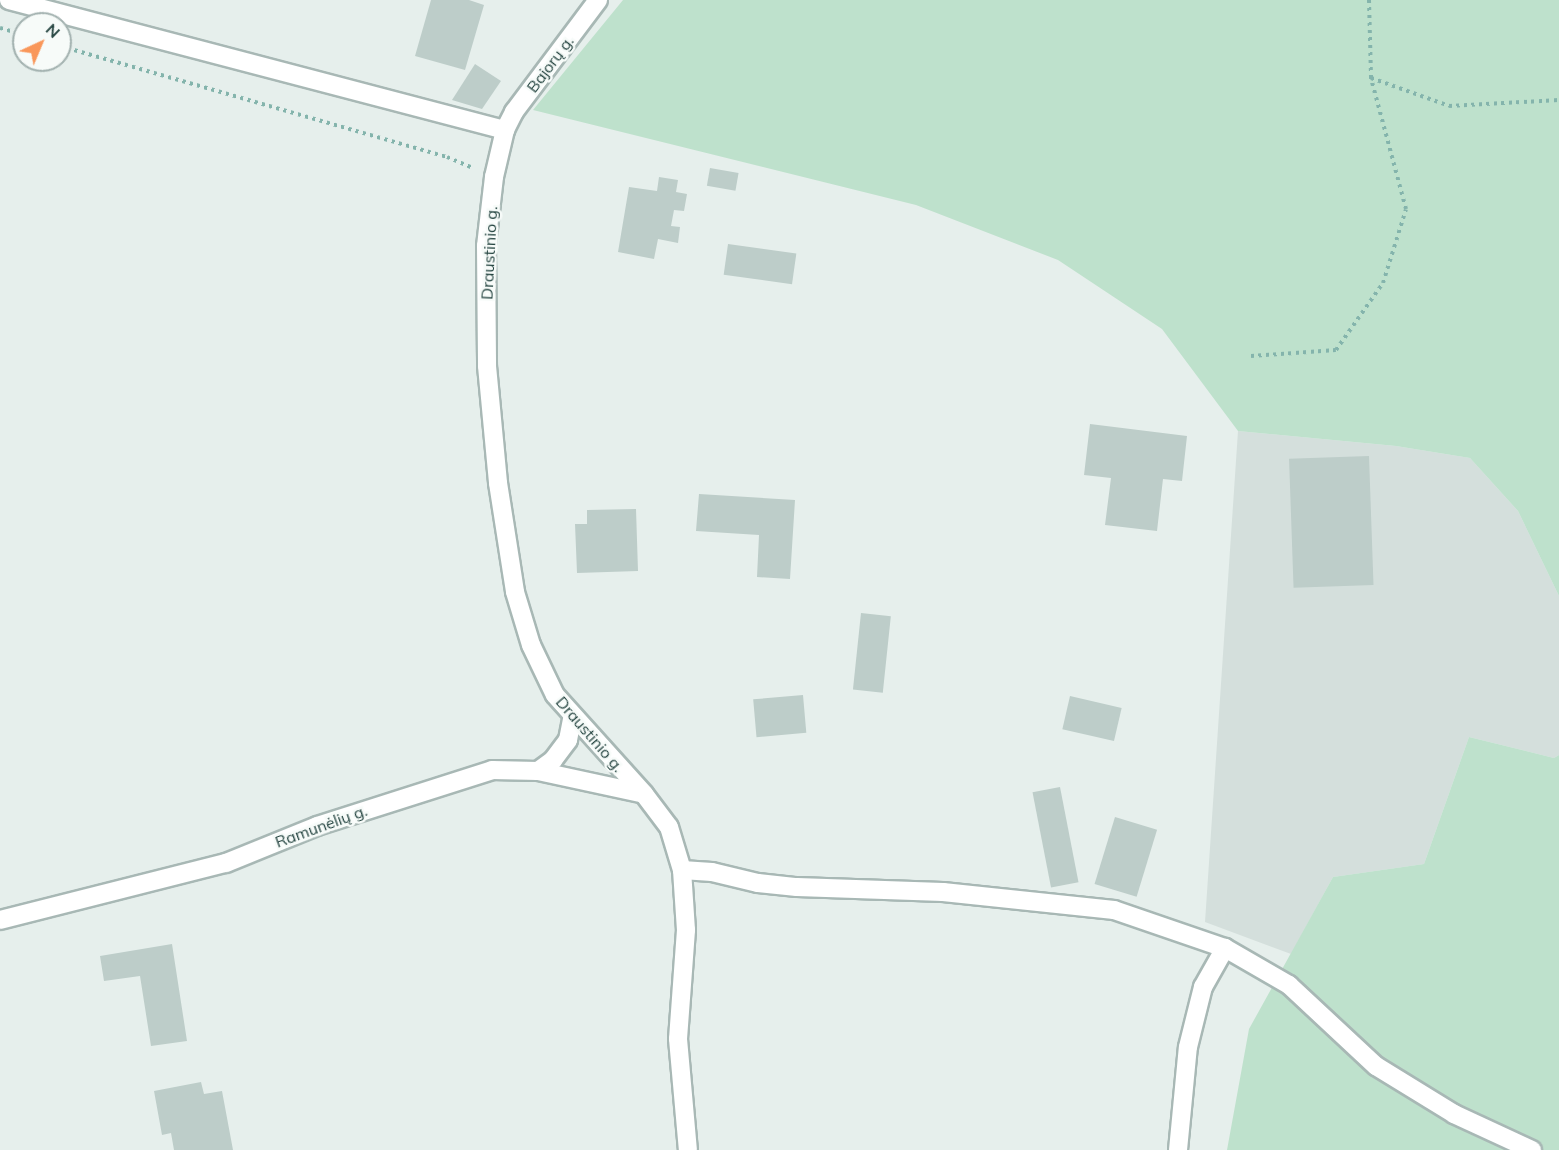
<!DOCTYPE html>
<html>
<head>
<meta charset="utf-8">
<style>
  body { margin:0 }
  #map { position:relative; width:1559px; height:1150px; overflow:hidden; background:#e6efec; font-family:Mulish,sans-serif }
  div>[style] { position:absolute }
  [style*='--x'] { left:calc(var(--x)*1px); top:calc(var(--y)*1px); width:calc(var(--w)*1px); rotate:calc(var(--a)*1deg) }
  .built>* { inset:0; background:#d4dfdc }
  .green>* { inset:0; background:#bee1cc }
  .building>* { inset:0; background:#bdcdc9; transform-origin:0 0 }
  .path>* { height:4px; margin-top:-2px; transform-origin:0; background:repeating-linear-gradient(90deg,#84b4ac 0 3px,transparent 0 7.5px) }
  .roads { filter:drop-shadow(2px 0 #a8b8b5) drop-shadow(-2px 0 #a8b8b5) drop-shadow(0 2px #a8b8b5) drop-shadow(0 -2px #a8b8b5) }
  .street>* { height:18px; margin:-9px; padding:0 9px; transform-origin:9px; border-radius:9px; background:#fff }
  span { translate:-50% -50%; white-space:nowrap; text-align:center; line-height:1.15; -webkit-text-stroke:5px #f7fbf9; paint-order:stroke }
  .street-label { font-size:16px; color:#23433f }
  .north { position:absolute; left:12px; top:12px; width:60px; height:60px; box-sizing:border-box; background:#f7fbf9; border:2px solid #a2b1af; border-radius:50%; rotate:44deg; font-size:16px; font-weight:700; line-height:24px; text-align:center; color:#23433f }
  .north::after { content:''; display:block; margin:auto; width:21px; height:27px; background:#f9975a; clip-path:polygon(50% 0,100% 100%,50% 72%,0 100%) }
</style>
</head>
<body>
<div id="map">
  <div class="built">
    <div style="clip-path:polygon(1238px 431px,1396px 446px,1470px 458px,1518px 511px,1559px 596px,1559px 755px,1554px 758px,1469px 737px,1424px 864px,1333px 877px,1291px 954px,1205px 922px)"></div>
  </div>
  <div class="green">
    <div style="clip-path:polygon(623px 0,1559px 0,1559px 596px,1518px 511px,1470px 458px,1396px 446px,1238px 431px,1162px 329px,1058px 260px,916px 205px,533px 110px)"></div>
    <div style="clip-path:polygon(1469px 737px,1554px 758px,1559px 755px,1559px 1150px,1227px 1150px,1249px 1029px,1333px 877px,1424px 864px)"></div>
  </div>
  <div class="building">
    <div style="clip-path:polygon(431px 0,469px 0,484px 5px,465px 70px,415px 56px)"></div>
    <div style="clip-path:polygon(475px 64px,501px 81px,482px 109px,452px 100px)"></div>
    <div style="left:710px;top:168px;width:29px;height:18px;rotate:10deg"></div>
    <div style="clip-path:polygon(659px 177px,678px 180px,676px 192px,687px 194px,684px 211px,674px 210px,671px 226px,680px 227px,678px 243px,658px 239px,654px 259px,618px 252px,629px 187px,657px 191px)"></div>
    <div style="left:728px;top:244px;width:69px;height:31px;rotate:8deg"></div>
    <div style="clip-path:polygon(1090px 424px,1187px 436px,1182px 481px,1163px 479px,1157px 531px,1105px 525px,1111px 478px,1084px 475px)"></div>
    <div style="left:1369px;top:456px;width:129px;height:80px;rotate:88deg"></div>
    <div style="clip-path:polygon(699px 494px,795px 500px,790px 579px,757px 577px,759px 535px,696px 531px)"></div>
    <div style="clip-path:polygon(636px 509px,638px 571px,577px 573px,575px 524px,587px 524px,587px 510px)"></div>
    <div style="left:861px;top:613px;width:30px;height:77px;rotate:6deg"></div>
    <div style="left:803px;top:695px;width:38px;height:50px;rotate:85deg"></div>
    <div style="left:1070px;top:696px;width:53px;height:34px;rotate:13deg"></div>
    <div style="left:1060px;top:787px;width:97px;height:28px;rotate:79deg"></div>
    <div style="left:1115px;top:817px;width:44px;height:70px;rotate:17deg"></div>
    <div style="clip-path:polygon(172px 944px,187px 1041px,151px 1046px,140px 976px,104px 981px,100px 956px)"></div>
    <div style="clip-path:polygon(201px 1082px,204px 1094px,222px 1091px,233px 1150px,174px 1150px,171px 1133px,162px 1135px,154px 1091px)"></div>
  </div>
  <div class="path">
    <div style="--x:1369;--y:0;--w:78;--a:88.5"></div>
    <div style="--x:1371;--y:78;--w:83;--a:19.7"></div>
    <div style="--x:1449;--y:106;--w:110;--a:-3.1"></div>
    <div style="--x:0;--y:28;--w:25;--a:16"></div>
    <div style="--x:60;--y:46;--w:403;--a:16"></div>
    <div style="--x:447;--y:157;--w:26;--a:23"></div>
    <div style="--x:1251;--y:356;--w:85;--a:-4"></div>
    <div style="--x:1336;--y:350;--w:82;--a:-55"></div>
    <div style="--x:1383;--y:283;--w:77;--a:-72.7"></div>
    <div style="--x:1406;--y:209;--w:136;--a:-105"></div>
  </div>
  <div class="roads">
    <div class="street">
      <div style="--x:9;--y:0;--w:513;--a:14.69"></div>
      <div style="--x:598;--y:0;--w:140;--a:126.9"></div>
      <div style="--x:514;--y:112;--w:20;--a:117"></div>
      <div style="--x:505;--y:130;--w:48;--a:103.2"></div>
      <div style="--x:494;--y:177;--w:69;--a:96.6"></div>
      <div style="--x:486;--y:246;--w:120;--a:89.5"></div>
      <div style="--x:487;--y:366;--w:118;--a:84.6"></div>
      <div style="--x:498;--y:483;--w:110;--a:81.1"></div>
      <div style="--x:515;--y:592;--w:55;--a:73.2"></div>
      <div style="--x:531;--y:645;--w:55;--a:64.4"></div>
      <div style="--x:555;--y:695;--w:133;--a:48"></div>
      <div style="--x:644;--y:794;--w:41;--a:52.9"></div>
      <div style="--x:669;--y:827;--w:45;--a:73.2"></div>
      <div style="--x:682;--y:870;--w:60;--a:86.2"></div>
      <div style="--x:686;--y:930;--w:109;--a:94.2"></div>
      <div style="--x:678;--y:1039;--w:111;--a:84.9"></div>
      <div style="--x:538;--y:771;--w:19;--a:-36"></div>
      <div style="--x:553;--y:760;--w:25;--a:-53"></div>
      <div style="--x:568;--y:740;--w:25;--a:-79"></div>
      <div style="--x:682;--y:870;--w:30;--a:4"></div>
      <div style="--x:712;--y:872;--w:47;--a:13.4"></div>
      <div style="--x:758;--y:883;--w:39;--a:6"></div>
      <div style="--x:797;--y:887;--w:146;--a:2"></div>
      <div style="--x:943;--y:892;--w:172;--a:6"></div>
      <div style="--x:1114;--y:910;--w:117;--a:18.9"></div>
      <div style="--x:1225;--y:948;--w:74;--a:30"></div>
      <div style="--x:1289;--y:985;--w:119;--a:43"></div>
      <div style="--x:1376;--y:1066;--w:92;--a:31.6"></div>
      <div style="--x:1454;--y:1114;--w:86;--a:24.8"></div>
      <div style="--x:0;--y:920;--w:233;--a:-14.2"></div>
      <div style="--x:226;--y:863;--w:98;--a:-22.1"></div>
      <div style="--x:317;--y:826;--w:184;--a:-17.7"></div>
      <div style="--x:492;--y:770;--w:46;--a:1.2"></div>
      <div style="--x:538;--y:771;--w:108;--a:12.2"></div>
      <div style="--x:1178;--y:1150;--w:103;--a:-84.5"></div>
      <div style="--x:1188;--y:1047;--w:62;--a:-76"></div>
      <div style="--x:1203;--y:987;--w:45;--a:-60.6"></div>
    </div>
  </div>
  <div class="street-label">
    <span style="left:550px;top:64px;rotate:-53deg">Bajorų g.</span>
    <span style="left:489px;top:253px;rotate:-87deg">Draustinio g.</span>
    <span style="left:590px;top:734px;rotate:49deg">Draustinio g.</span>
    <span style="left:321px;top:826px;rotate:-20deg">Ramunėlių g.</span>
  </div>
  <div class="north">N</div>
</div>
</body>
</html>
